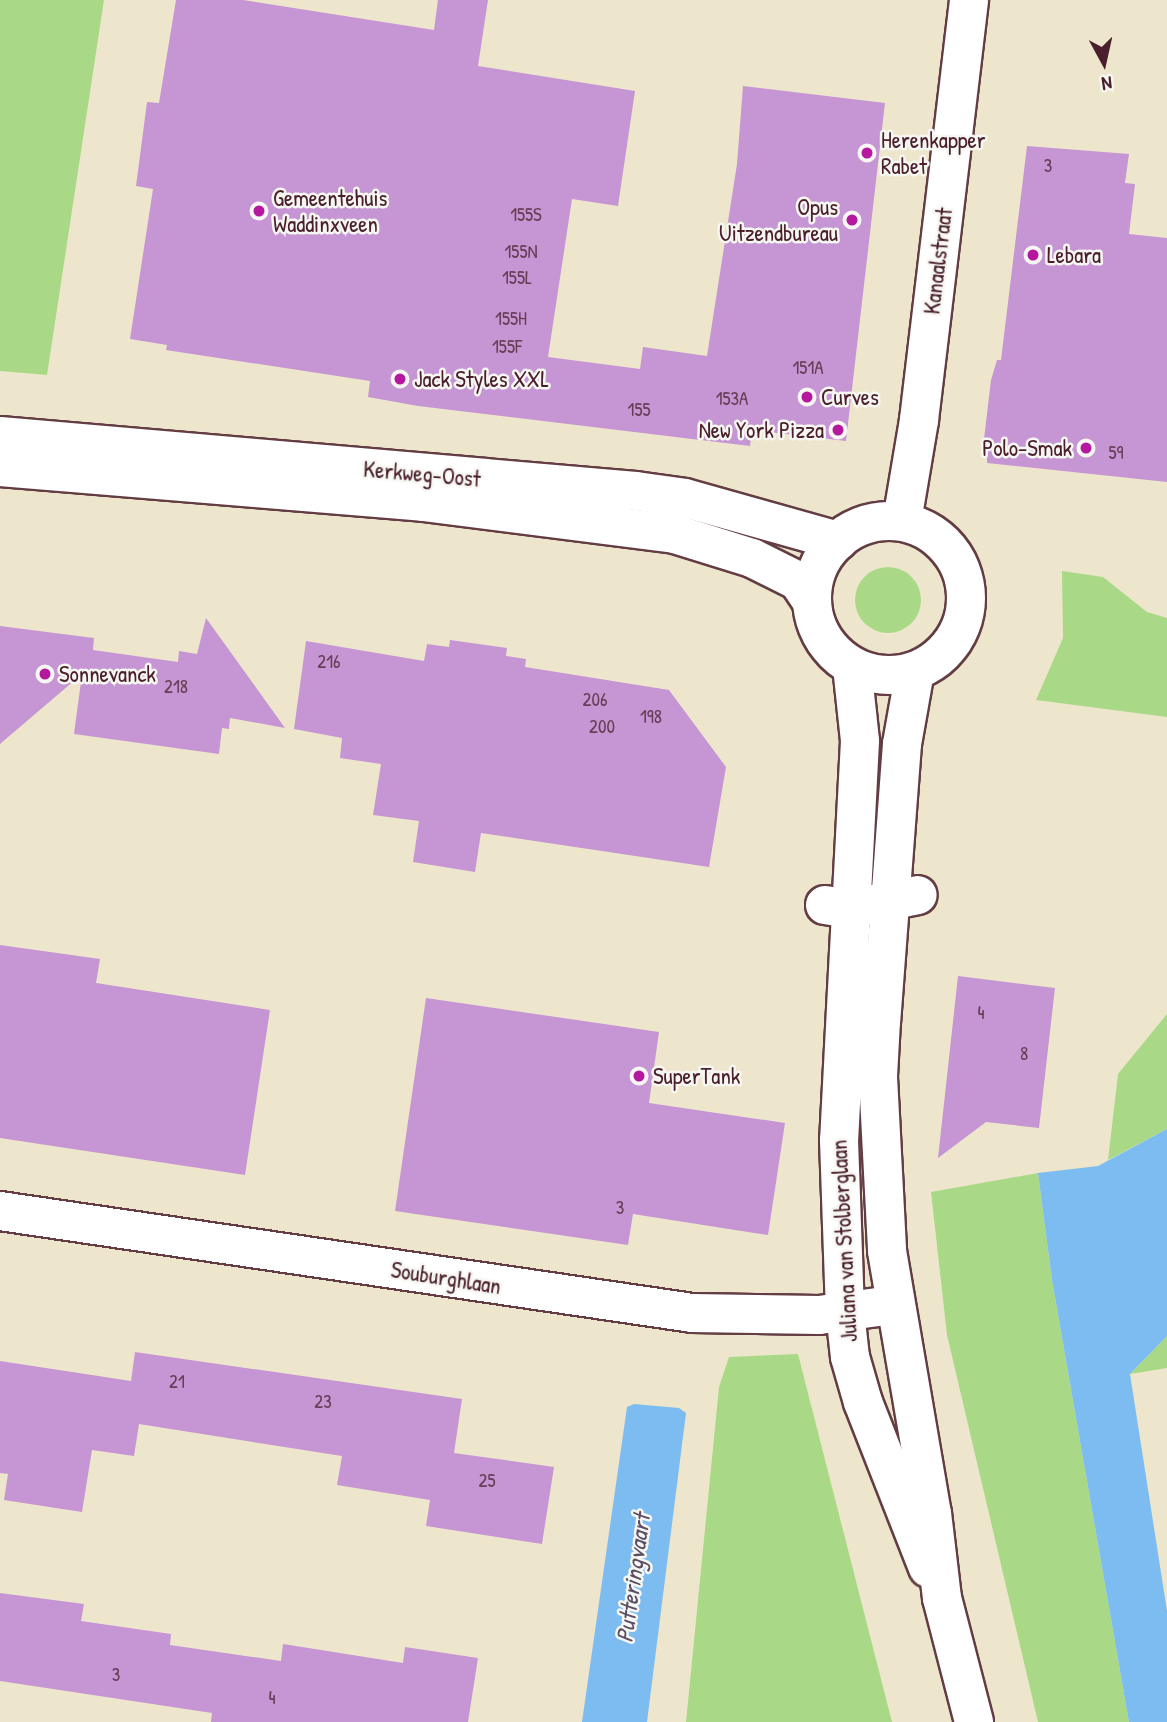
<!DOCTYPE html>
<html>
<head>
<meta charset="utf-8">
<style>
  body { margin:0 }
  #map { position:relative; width:1167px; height:1722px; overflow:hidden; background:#eee6cc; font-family:"Patrick Hand",sans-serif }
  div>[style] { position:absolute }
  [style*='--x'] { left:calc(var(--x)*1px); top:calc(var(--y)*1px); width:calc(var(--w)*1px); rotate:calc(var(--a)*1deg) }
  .green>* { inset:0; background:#a9d987 }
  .round { border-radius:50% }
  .water>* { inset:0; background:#7cbcf1 }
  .building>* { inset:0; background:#c695d3 }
  .roads { filter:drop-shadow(2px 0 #633d43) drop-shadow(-2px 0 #633d43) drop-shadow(0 2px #633d43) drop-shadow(0 -2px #633d43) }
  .street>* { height:38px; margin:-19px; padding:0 19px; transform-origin:19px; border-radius:19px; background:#fff }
  .secondary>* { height:38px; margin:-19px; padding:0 19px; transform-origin:19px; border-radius:19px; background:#fff }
  .secondary>.ring { margin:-19px; padding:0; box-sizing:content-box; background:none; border:38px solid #fff; border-radius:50% }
  .dots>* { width:19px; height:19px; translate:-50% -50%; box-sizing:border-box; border:4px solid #f6f6f2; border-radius:50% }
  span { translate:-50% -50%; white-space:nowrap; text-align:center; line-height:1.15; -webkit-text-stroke:5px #f6f6f2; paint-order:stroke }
  .number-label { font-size:19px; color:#693c55 }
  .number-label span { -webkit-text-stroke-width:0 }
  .poi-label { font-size:23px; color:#4a1f2b }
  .left { translate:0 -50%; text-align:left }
  .right { translate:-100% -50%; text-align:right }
  .street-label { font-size:23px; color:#4a1f2b }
  .water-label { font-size:24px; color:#594e66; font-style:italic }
  .north { position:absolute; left:1069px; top:28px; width:70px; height:70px; -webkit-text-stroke:5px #f6f6f2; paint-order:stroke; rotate:172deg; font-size:19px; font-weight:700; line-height:28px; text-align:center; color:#4a1f2b }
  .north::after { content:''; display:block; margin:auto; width:24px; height:32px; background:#4a1f2b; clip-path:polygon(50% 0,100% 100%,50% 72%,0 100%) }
</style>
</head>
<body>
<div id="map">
  <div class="green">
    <div style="clip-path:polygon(0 0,104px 0,47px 375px,0 371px)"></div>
    <div class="round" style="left:855px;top:567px;width:66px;height:66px"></div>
    <div style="clip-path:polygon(1062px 571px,1103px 577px,1147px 612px,1167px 618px,1167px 717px,1036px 700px,1063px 638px)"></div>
    <div style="clip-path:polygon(1167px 1014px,1167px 1129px,1108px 1160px,1118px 1074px)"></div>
    <div style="clip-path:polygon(1038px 1173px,1052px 1280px,1129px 1722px,1038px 1722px,947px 1335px,931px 1192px)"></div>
    <div style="clip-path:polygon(1167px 1336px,1167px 1368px,1130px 1374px)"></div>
    <div style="clip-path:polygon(798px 1354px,892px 1722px,686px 1722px,719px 1387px,729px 1357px)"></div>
  </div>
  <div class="water">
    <div style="clip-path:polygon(1167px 1129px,1167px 1336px,1130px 1374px,1167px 1611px,1167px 1722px,1129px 1722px,1052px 1280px,1038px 1173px,1098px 1166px)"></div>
    <div style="clip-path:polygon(634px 1404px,679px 1408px,686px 1413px,647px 1722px,582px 1722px,627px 1407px)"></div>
  </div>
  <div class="building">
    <div style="clip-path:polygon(176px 0,243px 0,434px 30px,438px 0,488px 0,478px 66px,635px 91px,618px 206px,572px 199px,548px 357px,640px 369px,643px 347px,707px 356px,737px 164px,743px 86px,885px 103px,846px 441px,752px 430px,750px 446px,418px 406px,368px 397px,370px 381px,166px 350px,167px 345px,130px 339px,153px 189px,136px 186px,147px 102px,159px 103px)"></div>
    <div style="clip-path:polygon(1027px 146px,1129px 154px,1125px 183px,1135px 184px,1129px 234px,1167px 238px,1167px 482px,987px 463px,987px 456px,982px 456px,991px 380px,997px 360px,1001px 360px)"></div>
    <div style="clip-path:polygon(206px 618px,285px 728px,230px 718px,229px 729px,222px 728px,219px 754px,74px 734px,82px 674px,0 744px,0 626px,94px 638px,93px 650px,178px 662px,179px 651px,197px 654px)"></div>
    <div style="clip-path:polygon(450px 640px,507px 648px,506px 656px,526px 659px,525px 667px,669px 690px,726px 767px,709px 867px,481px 833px,475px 872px,413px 862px,419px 821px,373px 815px,381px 764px,340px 758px,342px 738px,294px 729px,306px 641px,424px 661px,427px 644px,449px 647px)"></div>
    <div style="clip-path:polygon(0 945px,100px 959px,96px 983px,270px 1010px,245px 1175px,0 1138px)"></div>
    <div style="clip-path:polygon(958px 976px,1055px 988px,1039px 1128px,986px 1122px,938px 1158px)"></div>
    <div style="clip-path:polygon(426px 998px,659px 1032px,649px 1103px,785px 1123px,768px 1235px,633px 1214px,628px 1245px,395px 1211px)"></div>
    <div style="clip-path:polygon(135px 1352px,462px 1399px,454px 1453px,554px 1467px,542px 1544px,426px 1526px,430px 1500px,337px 1485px,342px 1456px,139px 1424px,134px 1456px,92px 1450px,82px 1512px,4px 1500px,8px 1474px,0 1473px,0 1361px,131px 1381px)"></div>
    <div style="clip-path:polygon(0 1593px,84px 1604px,81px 1621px,171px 1634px,170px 1645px,281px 1661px,283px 1644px,403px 1663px,405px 1647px,478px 1658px,468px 1722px,211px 1722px,212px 1713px,0 1681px)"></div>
  </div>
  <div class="roads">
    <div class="street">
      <div style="--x:825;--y:905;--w:24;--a:9"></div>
      <div style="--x:849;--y:909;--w:70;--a:-11.5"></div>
      <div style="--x:0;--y:1211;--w:699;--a:8.38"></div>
      <div style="--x:692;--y:1313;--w:127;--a:0.9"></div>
      <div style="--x:819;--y:1315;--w:75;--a:-7.7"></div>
    </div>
    <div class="secondary">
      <div style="--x:0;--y:436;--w:638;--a:4.94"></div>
      <div style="--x:636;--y:491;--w:49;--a:8.1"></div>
      <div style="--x:685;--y:498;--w:159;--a:15.7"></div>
      <div style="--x:0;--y:467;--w:424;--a:4.7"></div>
      <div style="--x:423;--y:502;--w:254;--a:7.2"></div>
      <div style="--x:675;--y:534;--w:81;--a:17.3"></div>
      <div style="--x:752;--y:558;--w:51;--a:26.6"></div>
      <div style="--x:798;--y:581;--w:23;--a:56"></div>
      <div style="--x:902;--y:521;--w:102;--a:-80.4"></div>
      <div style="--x:919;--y:420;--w:423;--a:-83.2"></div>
      <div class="ring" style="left:812px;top:521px;width:116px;height:116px"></div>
      <div style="--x:852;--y:666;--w:75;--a:83.9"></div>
      <div style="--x:860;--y:741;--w:400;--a:93"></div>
      <div style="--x:839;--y:1140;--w:172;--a:88"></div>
      <div style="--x:845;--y:1312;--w:45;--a:83.7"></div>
      <div style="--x:850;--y:1357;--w:47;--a:73.9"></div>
      <div style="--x:863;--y:1402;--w:178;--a:68.6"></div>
      <div style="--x:915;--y:671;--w:74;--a:100.1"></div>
      <div style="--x:902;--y:744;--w:278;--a:94.3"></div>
      <div style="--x:881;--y:1021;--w:56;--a:93.1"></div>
      <div style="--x:878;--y:1077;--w:174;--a:87"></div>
      <div style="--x:887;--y:1251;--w:266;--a:80.3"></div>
      <div style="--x:932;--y:1513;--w:86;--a:83.3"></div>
      <div style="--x:942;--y:1598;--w:128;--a:75.5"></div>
    </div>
  </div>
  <div class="dots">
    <div style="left:867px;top:153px;background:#b5179e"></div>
    <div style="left:259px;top:211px;background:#b5179e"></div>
    <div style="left:852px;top:220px;background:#b5179e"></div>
    <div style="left:1033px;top:255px;background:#b5179e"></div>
    <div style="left:400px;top:379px;background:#b5179e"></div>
    <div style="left:807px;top:397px;background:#b5179e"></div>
    <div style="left:838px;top:430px;background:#b5179e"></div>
    <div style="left:1086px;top:448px;background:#b5179e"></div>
    <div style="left:45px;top:674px;background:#b5179e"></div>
    <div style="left:639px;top:1076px;background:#b5179e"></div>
  </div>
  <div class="number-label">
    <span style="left:1048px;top:166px">3</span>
    <span style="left:526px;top:215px">155S</span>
    <span style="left:521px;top:252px">155N</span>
    <span style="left:517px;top:278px">155L</span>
    <span style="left:511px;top:319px">155H</span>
    <span style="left:507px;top:347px">155F</span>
    <span style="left:808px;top:368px">151A</span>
    <span style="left:732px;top:399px">153A</span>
    <span style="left:639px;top:410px">155</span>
    <span style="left:1116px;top:453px">59</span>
    <span style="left:329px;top:662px">216</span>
    <span style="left:176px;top:687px">218</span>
    <span style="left:595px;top:700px">206</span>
    <span style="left:651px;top:717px">198</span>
    <span style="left:602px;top:727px">200</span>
    <span style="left:981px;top:1013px">4</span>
    <span style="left:1024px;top:1054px">8</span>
    <span style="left:620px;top:1208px">3</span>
    <span style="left:177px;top:1382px">21</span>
    <span style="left:323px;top:1402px">23</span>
    <span style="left:487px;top:1481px">25</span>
    <span style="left:116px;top:1675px">3</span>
    <span style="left:272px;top:1698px">4</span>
  </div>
  <div class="poi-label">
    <span class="left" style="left:881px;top:153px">Herenkapper<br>Rabet</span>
    <span class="left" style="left:273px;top:211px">Gemeentehuis<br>Waddinxveen</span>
    <span class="right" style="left:838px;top:220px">Opus<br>Uitzendbureau</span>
    <span class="left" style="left:1047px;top:255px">Lebara</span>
    <span class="left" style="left:414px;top:379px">Jack Styles XXL</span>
    <span class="left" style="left:821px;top:397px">Curves</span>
    <span class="right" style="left:824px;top:430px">New York Pizza</span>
    <span class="right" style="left:1072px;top:448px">Polo-Smak</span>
    <span class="left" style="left:59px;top:674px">Sonnevanck</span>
    <span class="left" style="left:653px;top:1076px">SuperTank</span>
  </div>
  <div class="street-label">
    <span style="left:938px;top:261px;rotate:-83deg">Kanaalstraat</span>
    <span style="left:422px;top:474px;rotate:5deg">Kerkweg-Oost</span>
    <span style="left:844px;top:1241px;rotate:-93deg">Juliana van Stolberglaan</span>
    <span style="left:446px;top:1278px;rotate:9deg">Souburghlaan</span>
  </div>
  <div class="water-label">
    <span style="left:633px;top:1578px;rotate:-82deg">Putteringvaart</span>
  </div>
  <div class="north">N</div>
</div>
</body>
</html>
